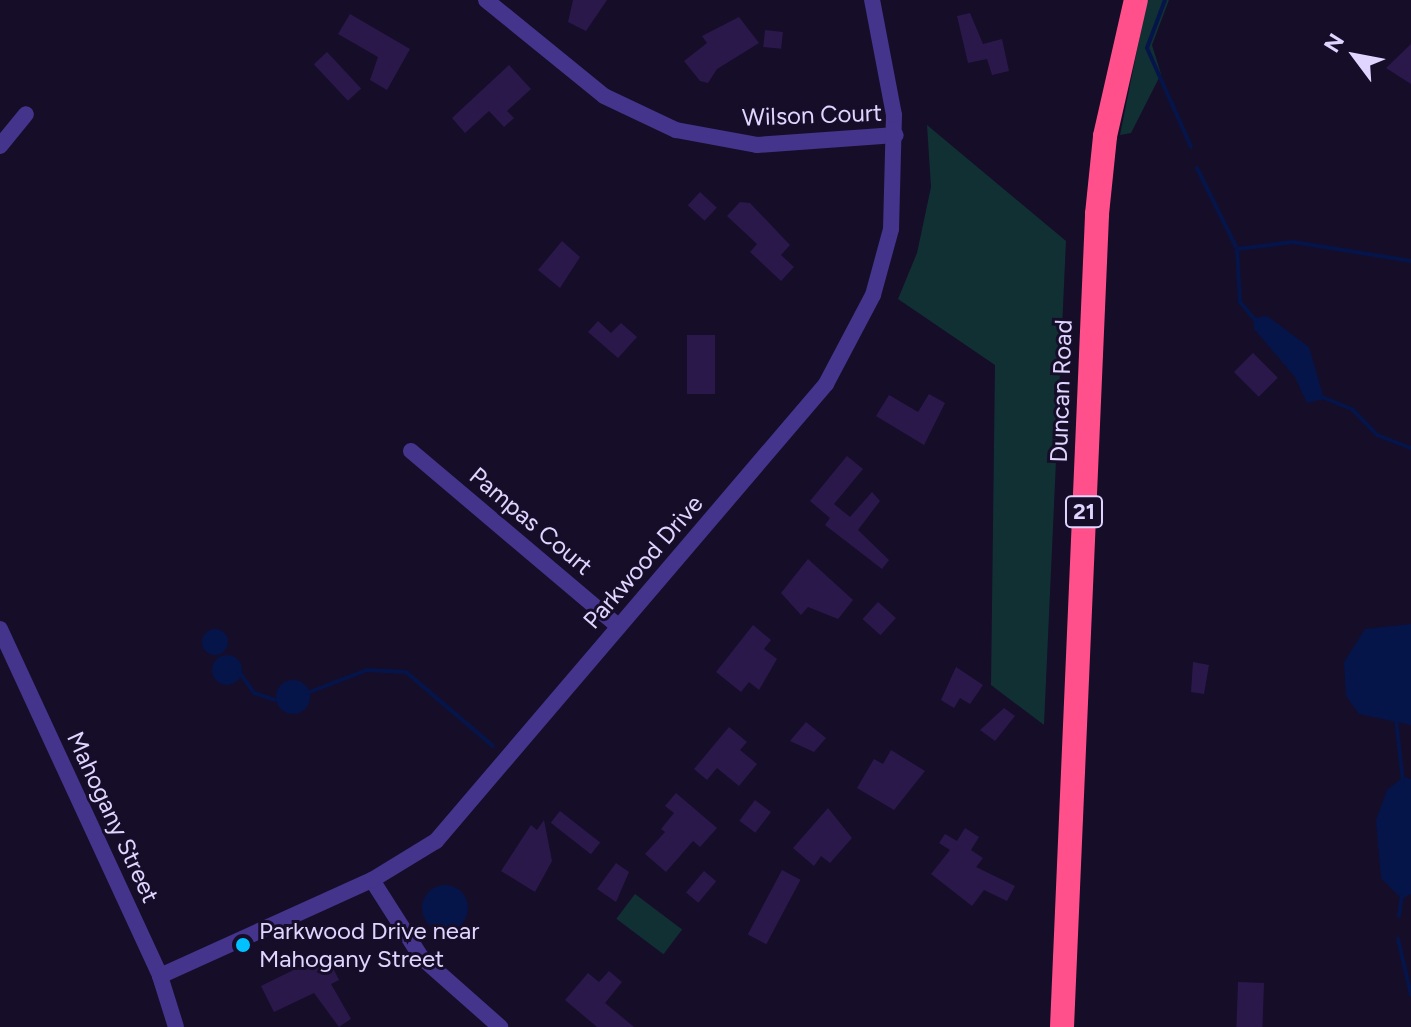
<!DOCTYPE html>
<html>
<head>
<meta charset="utf-8">
<style>
  body { margin:0 }
  #map { position:relative; width:1411px; height:1027px; overflow:hidden; background:#160d29; font-family:Figtree,sans-serif }
  div>[style] { position:absolute }
  [style*='--x'] { left:calc(var(--x)*1px); top:calc(var(--y)*1px); width:calc(var(--w)*1px); rotate:calc(var(--a)*1deg) }
  .green>* { inset:0; background:#103033; transform-origin:0 0 }
  .water>* { inset:0; background:#05154a }
  .round { border-radius:50% }
  .stream>* { height:4px; margin:-2px; padding:0 2px; transform-origin:2px; border-radius:2px; background:#05154a }
  .building>* { inset:0; background:#2a184b; transform-origin:0 0 }
  .street>* { height:16px; margin:-8px; padding:0 8px; transform-origin:8px; border-radius:8px; background:#44348c }
  .highway>* { height:24px; margin:-12px; padding:0 12px; transform-origin:12px; border-radius:12px; background:#ff508b }
  .dots>* { width:22px; height:22px; translate:-50% -50%; box-sizing:border-box; border:4px solid #160d29; border-radius:50% }
  span { translate:-50% -50%; white-space:nowrap; text-align:center; line-height:1.15; -webkit-text-stroke:6px #160d29; paint-order:stroke }
  .shield-label span { padding:2px 6px; background:#160d29; border:2px solid; border-radius:6px; -webkit-text-stroke-width:0 }
  .shield-label { font-size:22px; color:#e0d5ff; font-weight:700 }
  .street-label { font-size:24px; color:#e0d5ff }
  .poi-label { font-size:24px; color:#e0d5ff }
  .left { translate:0 -50%; text-align:left }
  .north { position:absolute; left:1315px; top:16px; width:80px; height:80px; -webkit-text-stroke:6px #160d29; paint-order:stroke; rotate:302deg; font-size:22px; font-weight:700; line-height:32px; text-align:center; color:#e0d5ff }
  .north::after { content:''; display:block; margin:auto; width:28px; height:36px; background:#e0d5ff; clip-path:polygon(50% 0,100% 100%,50% 72%,0 100%) }
</style>
</head>
<body>
<div id="map">
  <div class="green">
    <div style="clip-path:polygon(1147px 0,1169px 0,1152px 45px,1161px 74px,1131px 133px,1120px 135px)"></div>
    <div style="clip-path:polygon(927px 125px,1066px 241px,1044px 725px,991px 685px,995px 365px,898px 299px,917px 253px,931px 187px)"></div>
    <div style="left:635px;top:894px;width:59px;height:31px;rotate:37deg"></div>
  </div>
  <div class="water">
    <div style="clip-path:polygon(1267px 316px,1309px 347px,1324px 399px,1307px 403px,1295px 377px,1254px 329px,1253px 318px)"></div>
    <div style="clip-path:polygon(1411px 624px,1411px 725px,1359px 714px,1346px 696px,1344px 662px,1365px 629px)"></div>
    <div class="round" style="left:202px;top:629px;width:26px;height:26px"></div>
    <div class="round" style="left:212px;top:655px;width:30px;height:30px"></div>
    <div class="round" style="left:276px;top:680px;width:34px;height:34px"></div>
    <div style="clip-path:polygon(1403px 777px,1411px 779px,1411px 894px,1402px 899px,1381px 878px,1376px 820px,1387px 790px)"></div>
    <div class="round" style="left:422px;top:885px;width:46px;height:46px"></div>
  </div>
  <div class="stream">
    <div style="--x:1165;--y:0;--w:51;--a:110.6"></div>
    <div style="--x:1147;--y:48;--w:108;--a:66"></div>
    <div style="--x:1197;--y:168;--w:90;--a:63.7"></div>
    <div style="--x:1237;--y:249;--w:53;--a:86.8"></div>
    <div style="--x:1240;--y:302;--w:25;--a:50"></div>
    <div style="--x:1237;--y:249;--w:56;--a:-7.1"></div>
    <div style="--x:1293;--y:242;--w:120;--a:9.1"></div>
    <div style="--x:1322;--y:397;--w:32;--a:22"></div>
    <div style="--x:1352;--y:409;--w:36;--a:46"></div>
    <div style="--x:1377;--y:435;--w:36;--a:21"></div>
    <div style="--x:240;--y:673;--w:24;--a:55"></div>
    <div style="--x:254;--y:693;--w:22;--a:18"></div>
    <div style="--x:307;--y:693;--w:64;--a:-21"></div>
    <div style="--x:367;--y:670;--w:39;--a:3"></div>
    <div style="--x:406;--y:672;--w:114;--a:40.4"></div>
    <div style="--x:1396;--y:719;--w:63;--a:83.7"></div>
    <div style="--x:1399;--y:916;--w:22;--a:-82"></div>
    <div style="--x:1398;--y:939;--w:57;--a:76.9"></div>
  </div>
  <div class="building">
    <div style="clip-path:polygon(573px 0,607px 0,586px 31px,568px 22px)"></div>
    <div style="clip-path:polygon(970px 13px,983px 44px,1002px 39px,1009px 71px,992px 75px,987px 59px,968px 63px,957px 16px)"></div>
    <div style="clip-path:polygon(350px 14px,410px 49px,387px 90px,370px 80px,378px 57px,338px 34px)"></div>
    <div style="clip-path:polygon(739px 17px,759px 43px,717px 69px,708px 83px,700px 81px,684px 61px,707px 43px,702px 36px)"></div>
    <div style="left:765px;top:30px;width:18px;height:17px;rotate:6deg"></div>
    <div style="clip-path:polygon(1411px 44px,1411px 84px,1386px 68px)"></div>
    <div style="left:327px;top:52px;width:50px;height:18px;rotate:47deg"></div>
    <div style="clip-path:polygon(509px 65px,531px 89px,507px 111px,514px 118px,504px 127px,489px 111px,465px 133px,452px 118px)"></div>
    <div style="left:700px;top:192px;width:23px;height:18px;rotate:43deg"></div>
    <div style="clip-path:polygon(740px 202px,750px 203px,790px 245px,781px 255px,794px 267px,781px 281px,750px 252px,757px 244px,727px 216px)"></div>
    <div style="clip-path:polygon(562px 241px,580px 257px,560px 288px,538px 270px)"></div>
    <div style="clip-path:polygon(598px 321px,611px 333px,621px 323px,637px 337px,618px 358px,588px 332px)"></div>
    <div style="left:687px;top:335px;width:28px;height:59px"></div>
    <div style="left:1253px;top:353px;width:35px;height:27px;rotate:45deg"></div>
    <div style="clip-path:polygon(929px 394px,945px 403px,924px 445px,876px 416px,889px 395px,918px 412px)"></div>
    <div style="clip-path:polygon(847px 456px,863px 469px,834px 504px,850px 517px,872px 492px,880px 501px,858px 530px,889px 560px,882px 569px,825px 525px,830px 518px,810px 501px)"></div>
    <div style="clip-path:polygon(808px 559px,853px 600px,838px 619px,808px 607px,801px 615px,781px 593px)"></div>
    <div style="left:878px;top:602px;width:24px;height:23px;rotate:42deg"></div>
    <div style="clip-path:polygon(753px 625px,771px 640px,764px 649px,777px 659px,759px 690px,749px 682px,741px 692px,716px 672px)"></div>
    <div style="clip-path:polygon(1193px 662px,1209px 665px,1204px 694px,1191px 692px)"></div>
    <div style="clip-path:polygon(956px 667px,983px 685px,970px 704px,960px 698px,954px 708px,941px 700px)"></div>
    <div style="clip-path:polygon(1004px 708px,1015px 716px,995px 741px,980px 730px)"></div>
    <div style="clip-path:polygon(806px 722px,826px 738px,814px 752px,790px 741px)"></div>
    <div style="clip-path:polygon(729px 727px,747px 742px,740px 750px,757px 764px,739px 786px,717px 768px,707px 780px,694px 769px)"></div>
    <div style="clip-path:polygon(891px 750px,925px 771px,894px 810px,857px 788px,874px 759px,883px 764px)"></div>
    <div style="clip-path:polygon(676px 793px,717px 828px,700px 847px,693px 841px,666px 872px,645px 854px,665px 832px,661px 829px,674px 813px,665px 806px)"></div>
    <div style="left:755px;top:800px;width:20px;height:26px;rotate:37deg"></div>
    <div style="clip-path:polygon(828px 808px,852px 838px,830px 863px,821px 856px,814px 866px,793px 848px)"></div>
    <div style="left:560px;top:811px;width:51px;height:15px;rotate:38deg"></div>
    <div style="clip-path:polygon(544px 820px,552px 861px,535px 892px,501px 871px,531px 825px,537px 830px)"></div>
    <div style="clip-path:polygon(965px 828px,979px 837px,971px 850px,983px 858px,976px 867px,1015px 886px,1007px 901px,984px 890px,972px 906px,931px 874px,950px 850px,939px 843px,945px 834px,957px 841px)"></div>
    <div style="clip-path:polygon(616px 863px,629px 872px,616px 902px,597px 889px)"></div>
    <div style="left:782px;top:870px;width:21px;height:73px;rotate:28deg"></div>
    <div style="left:704px;top:871px;width:16px;height:28px;rotate:40deg"></div>
    <div style="clip-path:polygon(326px 954px,339px 980px,331px 984px,351px 1019px,339px 1027px,314px 993px,274px 1012px,261px 986px)"></div>
    <div style="clip-path:polygon(609px 971px,622px 982px,605px 1003px,634px 1027px,597px 1027px,565px 1000px,588px 973px,599px 982px)"></div>
    <div style="left:1238px;top:982px;width:26px;height:45px;rotate:2deg"></div>
  </div>
  <div class="street">
    <div style="--x:486;--y:0;--w:152;--a:39.1"></div>
    <div style="--x:604;--y:96;--w:80;--a:25.3"></div>
    <div style="--x:676;--y:130;--w:82;--a:10.5"></div>
    <div style="--x:757;--y:145;--w:139;--a:-4.1"></div>
    <div style="--x:0;--y:146;--w:41;--a:-50.9"></div>
    <div style="--x:411;--y:451;--w:272;--a:40.2"></div>
    <div style="--x:0;--y:629;--w:382;--a:65.2"></div>
    <div style="--x:160;--y:976;--w:53;--a:72.6"></div>
    <div style="--x:372;--y:880;--w:91;--a:57.5"></div>
    <div style="--x:421;--y:957;--w:106;--a:41.5"></div>
    <div style="--x:160;--y:976;--w:233;--a:-24.4"></div>
    <div style="--x:372;--y:880;--w:75;--a:-31.4"></div>
    <div style="--x:436;--y:841;--w:601;--a:-49.52"></div>
    <div style="--x:826;--y:384;--w:101;--a:-62.2"></div>
    <div style="--x:873;--y:295;--w:68;--a:-74.7"></div>
    <div style="--x:891;--y:229;--w:114;--a:-88.5"></div>
    <div style="--x:894;--y:115;--w:117;--a:-100.8"></div>
  </div>
  <div class="highway">
    <div style="--x:1062;--y:1027;--w:814;--a:-87.53"></div>
    <div style="--x:1097;--y:214;--w:78;--a:-84.1"></div>
    <div style="--x:1105;--y:136;--w:139;--a:-77.2"></div>
  </div>
  <div class="dots">
    <div style="left:243px;top:945px;background:#01c2ff"></div>
  </div>
  <div class="shield-label">
    <span style="left:1084px;top:512px">21</span>
  </div>
  <div class="street-label">
    <span style="left:812px;top:115px;rotate:-2deg">Wilson Court</span>
    <span style="left:1061px;top:391px;rotate:-88deg">Duncan Road</span>
    <span style="left:531px;top:521px;rotate:40deg">Pampas Court</span>
    <span style="left:643px;top:562px;rotate:-49deg">Parkwood Drive</span>
    <span style="left:113px;top:817px;rotate:65deg">Mahogany Street</span>
  </div>
  <div class="poi-label">
    <span class="left" style="left:259px;top:945px">Parkwood Drive near<br>Mahogany Street</span>
  </div>
  <div class="north">N</div>
</div>
</body>
</html>
